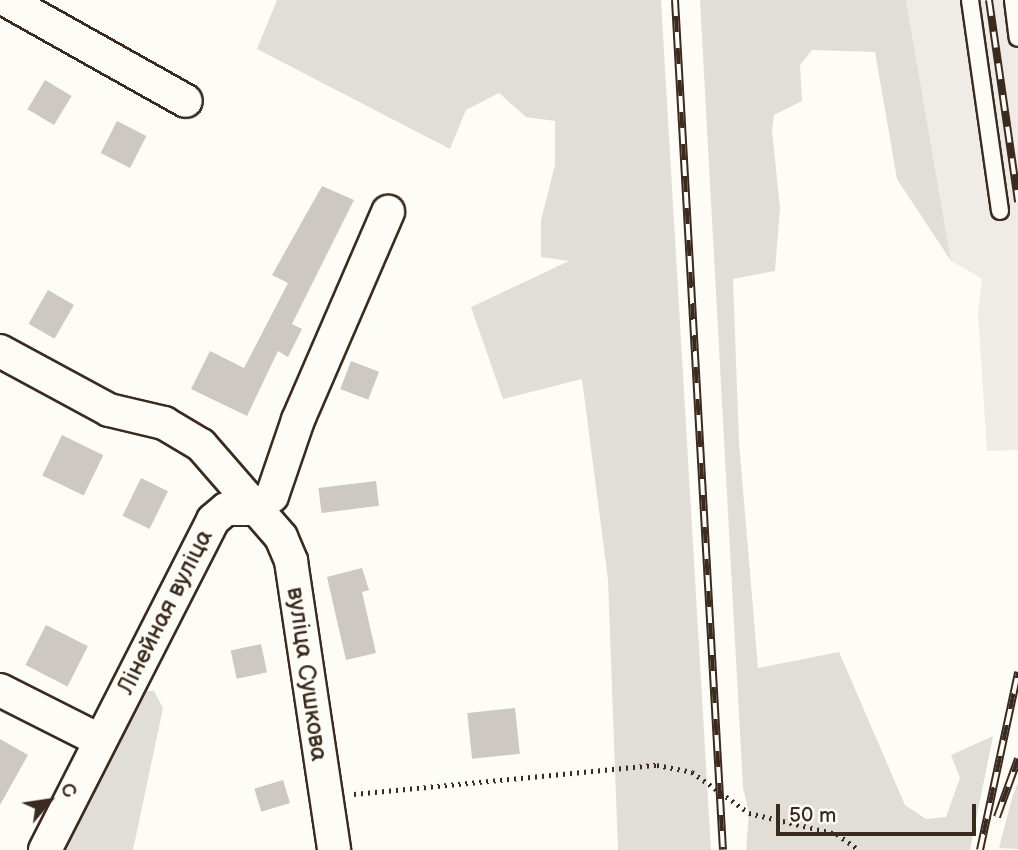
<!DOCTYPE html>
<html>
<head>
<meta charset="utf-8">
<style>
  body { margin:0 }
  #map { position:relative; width:1018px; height:850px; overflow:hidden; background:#fdfcf7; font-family:"Balsamiq Sans",sans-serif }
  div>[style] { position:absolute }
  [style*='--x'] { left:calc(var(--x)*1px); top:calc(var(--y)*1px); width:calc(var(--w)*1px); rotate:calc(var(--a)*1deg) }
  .built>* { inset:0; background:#efece7 }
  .green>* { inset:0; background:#e1ded7 }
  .building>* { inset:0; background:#cdc8c2; transform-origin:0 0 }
  .path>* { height:4.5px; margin-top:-2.25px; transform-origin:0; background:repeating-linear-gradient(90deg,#3b2a1e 0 2px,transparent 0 7px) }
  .roads { filter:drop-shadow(2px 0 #3b2a1e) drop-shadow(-2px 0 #3b2a1e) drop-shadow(0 2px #3b2a1e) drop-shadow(0 -2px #3b2a1e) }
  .service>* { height:16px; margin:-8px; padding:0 8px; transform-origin:8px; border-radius:8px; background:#fdfcf7 }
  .minor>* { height:32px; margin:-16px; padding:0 16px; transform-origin:16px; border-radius:16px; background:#fdfcf7 }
  .rail>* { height:8px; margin-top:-4px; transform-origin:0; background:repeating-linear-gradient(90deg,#fdfcf7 0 16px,#3b2a1e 0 32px); box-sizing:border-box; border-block:2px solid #3b2a1e }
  span { translate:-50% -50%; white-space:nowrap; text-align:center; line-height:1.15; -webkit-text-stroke:6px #fdfcf7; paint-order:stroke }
  .street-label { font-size:24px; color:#3b2a1e }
  .north { position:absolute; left:14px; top:766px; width:70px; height:70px; -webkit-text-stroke:5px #fdfcf7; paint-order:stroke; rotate:61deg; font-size:19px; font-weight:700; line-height:28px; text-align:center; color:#3b2a1e }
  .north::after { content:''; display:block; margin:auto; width:24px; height:32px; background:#3b2a1e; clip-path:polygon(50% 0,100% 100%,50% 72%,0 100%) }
  .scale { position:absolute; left:776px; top:804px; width:200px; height:32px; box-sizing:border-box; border:4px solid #3b2a1e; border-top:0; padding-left:9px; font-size:21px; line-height:24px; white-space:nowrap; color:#3b2a1e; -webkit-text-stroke:5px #fdfcf7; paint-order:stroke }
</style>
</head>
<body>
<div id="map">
  <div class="built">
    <div style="clip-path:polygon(906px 0,1018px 0,1018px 450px,987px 451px,978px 313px,982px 279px,951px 261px)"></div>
  </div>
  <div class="green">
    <div style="clip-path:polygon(277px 0,661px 0,711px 850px,618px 850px,608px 580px,582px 379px,503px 399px,471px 307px,569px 261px,541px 257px,541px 220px,555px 165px,555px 121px,526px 117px,499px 93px,466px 110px,450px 149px,257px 49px)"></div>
    <div style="clip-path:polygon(700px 0,906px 0,951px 261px,897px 179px,875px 52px,812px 50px,800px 65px,802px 101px,774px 115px,772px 130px,780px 208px,775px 271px,733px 279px,739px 442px,758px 668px,839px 652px,905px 805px,926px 819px,946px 817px,960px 778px,951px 755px,993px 736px,970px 850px,746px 850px,749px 813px,743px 788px)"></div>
    <div style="clip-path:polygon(137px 691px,154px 691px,163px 708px,133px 850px,54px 850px)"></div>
    <div style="clip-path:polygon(1018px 782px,1018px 849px,999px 848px,1012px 798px)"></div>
  </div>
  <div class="building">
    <div style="left:45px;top:80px;width:31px;height:34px;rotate:31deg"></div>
    <div style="left:117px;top:121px;width:33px;height:36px;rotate:27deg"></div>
    <div style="clip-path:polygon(322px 186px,354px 200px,292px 324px,302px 329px,288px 357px,278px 351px,247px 416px,191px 389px,210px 351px,244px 368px,288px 283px,272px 275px)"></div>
    <div style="left:48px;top:290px;width:30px;height:39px;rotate:30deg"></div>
    <div style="left:351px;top:361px;width:30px;height:30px;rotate:21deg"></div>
    <div style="left:62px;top:435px;width:46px;height:45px;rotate:26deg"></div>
    <div style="left:141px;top:478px;width:30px;height:42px;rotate:26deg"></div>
    <div style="left:376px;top:481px;width:25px;height:58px;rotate:83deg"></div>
    <div style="clip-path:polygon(362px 568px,369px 590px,362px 592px,376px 653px,346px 660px,327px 577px)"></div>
    <div style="left:46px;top:625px;width:47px;height:45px;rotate:27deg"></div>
    <div style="left:261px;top:644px;width:29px;height:31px;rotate:78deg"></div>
    <div style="left:515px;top:708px;width:46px;height:48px;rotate:84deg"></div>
    <div style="clip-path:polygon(0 739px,28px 755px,0 805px)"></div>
    <div style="left:283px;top:780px;width:24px;height:30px;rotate:73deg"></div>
  </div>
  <div class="path">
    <div style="--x:354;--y:794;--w:304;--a:-5.5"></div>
    <div style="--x:657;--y:765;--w:36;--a:11"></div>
    <div style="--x:692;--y:772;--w:70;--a:35.7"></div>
    <div style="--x:749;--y:813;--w:90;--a:13.4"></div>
    <div style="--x:837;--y:834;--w:27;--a:36"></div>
  </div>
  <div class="roads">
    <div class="service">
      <div style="--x:970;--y:0;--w:213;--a:81.9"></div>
      <div style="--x:1013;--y:0;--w:38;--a:83"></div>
    </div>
    <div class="minor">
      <div style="--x:6;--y:0;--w:206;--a:29.3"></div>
      <div style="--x:0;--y:351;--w:124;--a:28.4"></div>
      <div style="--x:109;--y:410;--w:57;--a:13.3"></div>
      <div style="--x:164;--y:423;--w:43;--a:30.7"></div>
      <div style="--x:201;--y:445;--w:122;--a:49"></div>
      <div style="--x:281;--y:537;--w:26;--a:67"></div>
      <div style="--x:291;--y:561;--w:292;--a:81.5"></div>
      <div style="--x:0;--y:690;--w:111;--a:26.8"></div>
      <div style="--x:45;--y:850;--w:370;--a:-63"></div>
      <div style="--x:213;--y:520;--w:17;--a:-40"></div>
      <div style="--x:226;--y:509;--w:28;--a:0"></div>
      <div style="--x:254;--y:509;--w:22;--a:-36"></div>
      <div style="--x:272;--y:496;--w:80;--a:-71.1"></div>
      <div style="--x:298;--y:420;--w:227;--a:-66.6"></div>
    </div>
  </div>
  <div class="rail">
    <div style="--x:675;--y:0;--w:851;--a:86.77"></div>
    <div style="--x:989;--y:0;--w:204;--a:81.8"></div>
    <div style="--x:997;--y:817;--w:62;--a:-70.1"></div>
    <div style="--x:980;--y:850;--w:182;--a:-77.9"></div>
  </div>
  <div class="street-label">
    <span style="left:165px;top:612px;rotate:-63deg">Лінейная вуліца</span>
    <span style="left:307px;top:674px;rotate:82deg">вуліца Сушкова</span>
  </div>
  <div class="north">С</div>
  <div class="scale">50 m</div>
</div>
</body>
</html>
